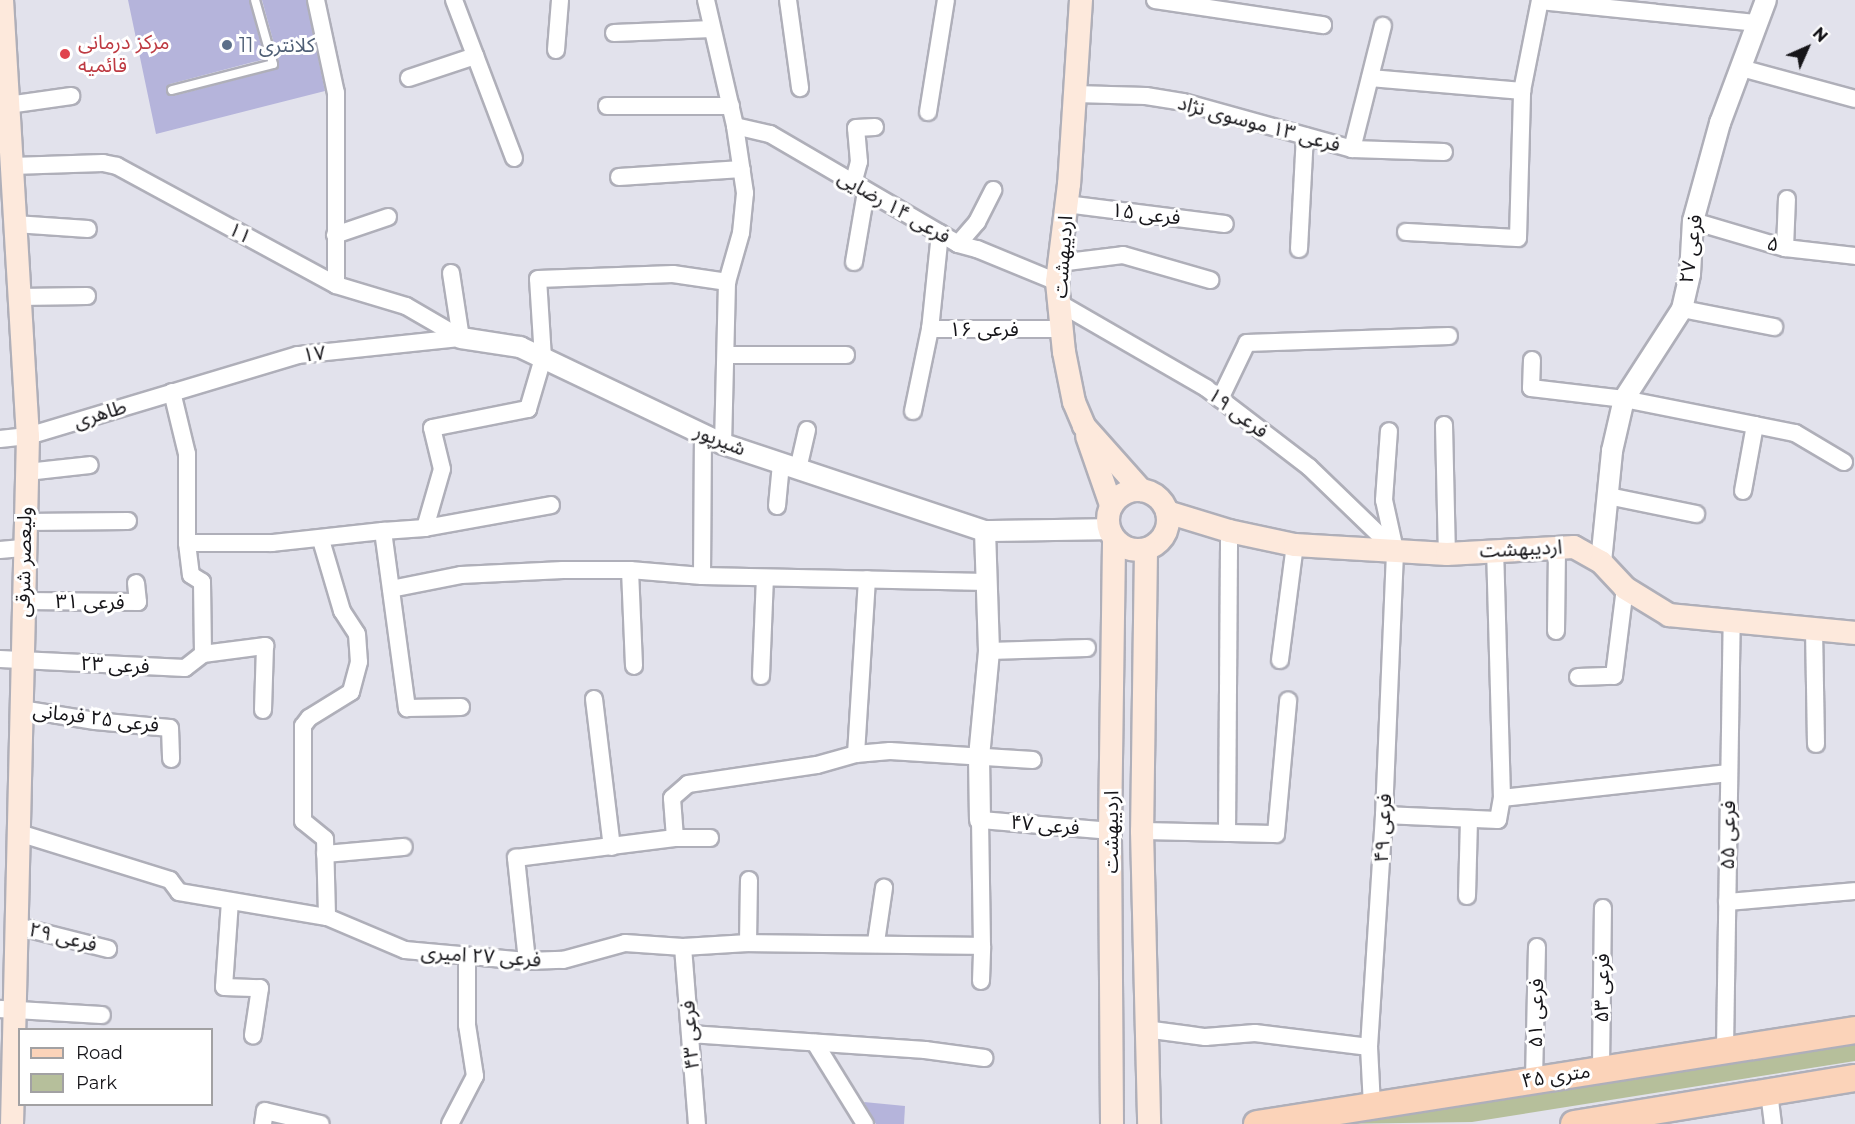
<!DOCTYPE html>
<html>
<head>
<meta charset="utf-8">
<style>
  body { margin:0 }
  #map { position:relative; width:1855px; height:1124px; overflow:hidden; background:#e2e2ec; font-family:Montserrat,"Noto Sans Arabic",sans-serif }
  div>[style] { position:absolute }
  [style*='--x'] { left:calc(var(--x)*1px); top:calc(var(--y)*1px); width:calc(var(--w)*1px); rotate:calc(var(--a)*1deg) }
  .green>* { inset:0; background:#b6bf9b }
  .building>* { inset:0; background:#b5b4db }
  .roads { filter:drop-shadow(2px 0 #afafb9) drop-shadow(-2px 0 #afafb9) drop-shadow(0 2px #afafb9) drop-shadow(0 -2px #afafb9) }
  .service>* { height:8px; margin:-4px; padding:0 4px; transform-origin:4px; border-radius:4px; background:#fff }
  .minor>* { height:16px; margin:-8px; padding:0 8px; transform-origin:8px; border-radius:8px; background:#fff }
  .tertiary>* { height:20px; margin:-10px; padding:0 10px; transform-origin:10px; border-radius:10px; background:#fff }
  .secondary>* { height:22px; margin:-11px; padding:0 11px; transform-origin:11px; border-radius:11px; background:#fde9dc }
  .secondary>.ring { margin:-11px; padding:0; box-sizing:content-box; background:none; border:22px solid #fde9dc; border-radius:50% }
  .primary>* { height:26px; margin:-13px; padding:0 13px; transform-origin:13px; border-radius:13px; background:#fbd3b9 }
  .dots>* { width:16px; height:16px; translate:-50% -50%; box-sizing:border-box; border:3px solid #fff; border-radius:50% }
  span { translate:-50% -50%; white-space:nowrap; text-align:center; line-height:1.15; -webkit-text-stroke:6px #fff; paint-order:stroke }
  .health-label { font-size:20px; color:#be3a42 }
  .left { translate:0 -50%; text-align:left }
  .service-label { font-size:20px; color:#4e5e75 }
  .street-label { font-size:20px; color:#161519 }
  .legend { position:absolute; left:18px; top:1028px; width:195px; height:78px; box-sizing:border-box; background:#fff; border:2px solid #a2a1a3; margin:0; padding:8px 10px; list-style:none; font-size:18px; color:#161519 }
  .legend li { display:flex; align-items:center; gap:12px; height:30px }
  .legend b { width:30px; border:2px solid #a2a1a3 }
  .north { position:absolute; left:1777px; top:18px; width:60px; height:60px; -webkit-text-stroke:4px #fff; paint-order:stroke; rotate:45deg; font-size:16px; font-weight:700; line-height:24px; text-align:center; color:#161519 }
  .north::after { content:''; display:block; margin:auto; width:21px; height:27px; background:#161519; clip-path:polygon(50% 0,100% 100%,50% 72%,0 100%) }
</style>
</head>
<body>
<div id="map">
  <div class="green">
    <div style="clip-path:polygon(1855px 1042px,1855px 1061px,1472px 1122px,1333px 1124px)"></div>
  </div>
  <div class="building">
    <div style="clip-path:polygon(128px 0,249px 0,265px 59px,170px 84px,166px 91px,173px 96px,277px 69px,279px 62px,262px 0,306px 0,325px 91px,156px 134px)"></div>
    <div style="clip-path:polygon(864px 1102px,905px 1106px,904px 1124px,876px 1124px)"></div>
  </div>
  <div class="roads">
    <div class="service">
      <div style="--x:172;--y:90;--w:104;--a:-14.4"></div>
      <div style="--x:273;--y:64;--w:66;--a:-105.7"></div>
    </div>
    <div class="minor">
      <div style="--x:316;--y:0;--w:95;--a:77.9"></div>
      <div style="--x:336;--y:93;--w:192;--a:90"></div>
      <div style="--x:454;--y:0;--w:169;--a:69.2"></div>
      <div style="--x:706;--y:0;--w:129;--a:77"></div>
      <div style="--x:735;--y:126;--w:68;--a:81.5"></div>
      <div style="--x:745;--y:193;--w:40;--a:95.7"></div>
      <div style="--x:741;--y:233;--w:51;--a:105.9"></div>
      <div style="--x:727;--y:282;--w:162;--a:91.4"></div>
      <div style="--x:788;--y:0;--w:89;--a:82.2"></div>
      <div style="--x:1155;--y:0;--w:170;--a:8.5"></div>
      <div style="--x:1540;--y:1;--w:219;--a:5.8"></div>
      <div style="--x:614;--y:33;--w:98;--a:-2.3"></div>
      <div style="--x:556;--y:50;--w:50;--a:-85.4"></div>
      <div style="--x:1741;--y:68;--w:118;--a:15.2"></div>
      <div style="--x:409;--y:78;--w:70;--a:-18.4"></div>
      <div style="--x:1370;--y:78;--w:153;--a:4.9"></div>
      <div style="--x:1075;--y:94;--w:71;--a:1.6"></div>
      <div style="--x:1146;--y:96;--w:37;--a:9"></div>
      <div style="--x:1183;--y:102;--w:175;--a:15.5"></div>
      <div style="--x:1352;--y:149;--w:92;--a:1.9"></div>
      <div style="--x:8;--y:105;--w:64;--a:-8.1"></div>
      <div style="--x:607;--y:106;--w:124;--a:0"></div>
      <div style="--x:928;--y:112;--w:113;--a:-80.9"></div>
      <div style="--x:735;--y:126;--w:36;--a:13"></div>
      <div style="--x:770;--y:134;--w:218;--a:30.3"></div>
      <div style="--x:958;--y:244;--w:20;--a:15"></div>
      <div style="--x:977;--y:249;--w:87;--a:22.4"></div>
      <div style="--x:1352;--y:149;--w:127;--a:-75.9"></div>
      <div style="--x:12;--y:166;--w:91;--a:-1.9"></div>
      <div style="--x:103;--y:163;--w:14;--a:12"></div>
      <div style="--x:117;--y:166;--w:249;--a:28.5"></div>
      <div style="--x:336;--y:285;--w:73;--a:16.7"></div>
      <div style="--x:406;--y:306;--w:64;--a:30.2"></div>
      <div style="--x:619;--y:177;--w:123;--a:-3.7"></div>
      <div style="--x:853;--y:184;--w:23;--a:-75"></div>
      <div style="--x:859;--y:162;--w:34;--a:-95"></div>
      <div style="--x:856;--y:128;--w:19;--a:-3"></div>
      <div style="--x:1066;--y:204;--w:160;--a:7.2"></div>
      <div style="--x:1693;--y:221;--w:96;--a:16.4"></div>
      <div style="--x:1785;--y:248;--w:70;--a:6.5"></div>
      <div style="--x:15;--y:224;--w:73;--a:3.9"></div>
      <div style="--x:1406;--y:232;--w:112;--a:3.1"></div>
      <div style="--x:1518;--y:238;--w:147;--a:-88.4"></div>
      <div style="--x:1522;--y:91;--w:93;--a:-78.8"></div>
      <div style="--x:940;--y:233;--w:97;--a:95.9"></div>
      <div style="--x:930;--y:329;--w:132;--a:0"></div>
      <div style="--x:335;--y:235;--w:56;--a:-18.8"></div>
      <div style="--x:958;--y:244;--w:29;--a:-49"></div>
      <div style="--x:977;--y:222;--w:36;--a:-63"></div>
      <div style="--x:1785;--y:248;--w:49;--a:-87.7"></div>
      <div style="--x:1299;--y:249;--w:113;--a:-87"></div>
      <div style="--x:854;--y:262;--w:71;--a:-80.3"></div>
      <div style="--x:1059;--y:263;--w:64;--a:-7.1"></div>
      <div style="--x:1123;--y:255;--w:91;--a:16"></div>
      <div style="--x:451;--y:273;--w:66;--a:81.3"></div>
      <div style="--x:19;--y:297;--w:68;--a:-0.8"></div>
      <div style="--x:1059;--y:303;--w:170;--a:30"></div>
      <div style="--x:1206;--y:388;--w:130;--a:37.5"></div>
      <div style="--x:1309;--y:467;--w:120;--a:44"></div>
      <div style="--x:1682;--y:309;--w:94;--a:11.1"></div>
      <div style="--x:727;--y:355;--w:119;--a:0"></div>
      <div style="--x:1532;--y:360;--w:28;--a:92"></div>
      <div style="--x:1531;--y:388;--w:94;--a:6.7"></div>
      <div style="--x:1624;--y:399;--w:134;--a:11.2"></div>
      <div style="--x:1755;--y:425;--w:67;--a:100.3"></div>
      <div style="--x:172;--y:392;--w:64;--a:76.4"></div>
      <div style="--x:187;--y:454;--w:89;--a:90"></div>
      <div style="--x:187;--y:543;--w:32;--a:83"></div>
      <div style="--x:191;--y:575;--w:13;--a:32"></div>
      <div style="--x:202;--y:582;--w:72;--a:89.2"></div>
      <div style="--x:203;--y:654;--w:63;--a:-7.4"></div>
      <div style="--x:265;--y:646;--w:64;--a:91.8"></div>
      <div style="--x:1220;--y:399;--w:62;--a:-64.3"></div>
      <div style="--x:1247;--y:343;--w:202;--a:-2"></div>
      <div style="--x:913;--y:411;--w:84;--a:-78.3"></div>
      <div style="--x:1444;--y:425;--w:129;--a:88.7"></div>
      <div style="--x:1755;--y:425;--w:41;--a:11.3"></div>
      <div style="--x:1795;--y:433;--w:57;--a:30.6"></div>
      <div style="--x:0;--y:439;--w:28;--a:-6"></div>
      <div style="--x:28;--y:436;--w:282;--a:-16.7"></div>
      <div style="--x:298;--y:355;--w:164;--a:-6"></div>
      <div style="--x:798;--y:469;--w:40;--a:-77"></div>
      <div style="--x:27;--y:472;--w:63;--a:-6.3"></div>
      <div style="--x:1608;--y:496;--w:90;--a:11.6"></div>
      <div style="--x:777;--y:506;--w:42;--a:-84.6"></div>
      <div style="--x:25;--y:522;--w:103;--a:-0.6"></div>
      <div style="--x:425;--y:528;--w:61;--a:-73.9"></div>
      <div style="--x:442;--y:469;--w:42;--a:-103.7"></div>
      <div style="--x:432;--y:428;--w:98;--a:-11.2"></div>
      <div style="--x:528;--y:409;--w:53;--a:-73.6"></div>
      <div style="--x:543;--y:358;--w:79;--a:-93.6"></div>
      <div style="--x:538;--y:279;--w:135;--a:-2.1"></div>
      <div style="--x:673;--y:274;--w:55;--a:8.4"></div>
      <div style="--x:383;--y:531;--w:42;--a:-4.1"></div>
      <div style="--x:425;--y:528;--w:128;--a:-10.3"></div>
      <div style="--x:321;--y:540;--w:74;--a:73.5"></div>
      <div style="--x:342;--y:611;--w:27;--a:57"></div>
      <div style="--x:357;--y:634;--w:28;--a:86"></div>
      <div style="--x:359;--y:662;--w:31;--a:105"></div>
      <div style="--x:351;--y:692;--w:49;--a:148.2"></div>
      <div style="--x:309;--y:718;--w:10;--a:127"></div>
      <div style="--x:303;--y:726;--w:95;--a:90"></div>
      <div style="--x:303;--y:821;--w:28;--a:39"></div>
      <div style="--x:325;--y:839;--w:78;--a:88.5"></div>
      <div style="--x:187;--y:543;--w:85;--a:0"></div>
      <div style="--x:272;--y:543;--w:112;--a:-6.2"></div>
      <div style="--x:383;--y:531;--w:179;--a:82.3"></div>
      <div style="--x:407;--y:708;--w:54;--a:-1.1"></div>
      <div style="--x:0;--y:550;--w:25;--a:-5"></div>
      <div style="--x:630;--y:570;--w:96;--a:87.6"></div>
      <div style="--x:702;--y:576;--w:141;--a:-89.6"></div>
      <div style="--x:391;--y:589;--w:71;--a:-11.3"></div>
      <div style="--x:461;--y:575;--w:102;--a:-2.8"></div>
      <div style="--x:563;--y:570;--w:67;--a:0"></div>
      <div style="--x:630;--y:570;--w:72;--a:4.8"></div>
      <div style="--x:702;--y:576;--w:286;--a:1.2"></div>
      <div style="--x:23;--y:601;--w:115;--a:0.5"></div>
      <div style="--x:138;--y:602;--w:19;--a:-96"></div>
      <div style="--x:1814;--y:629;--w:115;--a:89"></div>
      <div style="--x:1556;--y:631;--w:84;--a:-89.3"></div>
      <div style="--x:989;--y:651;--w:98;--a:-1.8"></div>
      <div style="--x:0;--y:659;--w:185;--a:2.8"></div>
      <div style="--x:185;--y:668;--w:23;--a:-38"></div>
      <div style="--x:1280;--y:660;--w:116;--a:-82.6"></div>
      <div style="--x:761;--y:676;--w:98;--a:-87.7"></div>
      <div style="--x:1578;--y:677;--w:36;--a:-2"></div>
      <div style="--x:1614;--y:676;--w:89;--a:-82.9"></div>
      <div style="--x:594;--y:699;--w:149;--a:83.1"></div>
      <div style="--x:21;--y:709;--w:75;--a:9.2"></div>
      <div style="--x:95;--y:721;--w:75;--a:5.3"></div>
      <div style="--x:170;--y:728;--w:31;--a:88"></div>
      <div style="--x:856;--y:754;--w:175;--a:-86.4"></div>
      <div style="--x:1502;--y:798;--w:228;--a:-6.3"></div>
      <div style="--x:1384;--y:815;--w:114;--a:2.5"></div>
      <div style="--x:1498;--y:820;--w:22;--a:-80"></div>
      <div style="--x:1502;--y:798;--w:247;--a:-91.6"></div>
      <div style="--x:1142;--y:831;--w:134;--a:1.3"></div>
      <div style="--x:1276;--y:834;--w:134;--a:-84.8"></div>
      <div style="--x:19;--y:833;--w:158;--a:17.3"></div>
      <div style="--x:170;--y:880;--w:15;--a:53"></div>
      <div style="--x:179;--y:892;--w:150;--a:9.6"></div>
      <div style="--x:327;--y:917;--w:85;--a:22.9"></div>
      <div style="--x:405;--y:950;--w:122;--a:5.2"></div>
      <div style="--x:527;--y:961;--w:36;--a:-2"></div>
      <div style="--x:563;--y:960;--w:64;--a:-15.3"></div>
      <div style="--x:625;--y:943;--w:58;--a:3.9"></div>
      <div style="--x:683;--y:947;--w:65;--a:-3.5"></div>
      <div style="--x:748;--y:943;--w:234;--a:0.7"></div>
      <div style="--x:982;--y:946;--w:126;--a:-90.9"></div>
      <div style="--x:980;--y:820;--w:130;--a:4.8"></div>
      <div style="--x:1227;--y:833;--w:302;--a:-89.6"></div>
      <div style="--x:675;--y:838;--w:40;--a:-94.3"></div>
      <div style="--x:672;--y:798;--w:21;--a:-41"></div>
      <div style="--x:688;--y:784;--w:130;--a:-8.4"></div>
      <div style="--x:817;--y:765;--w:41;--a:-15.8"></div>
      <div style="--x:856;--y:754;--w:34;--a:-5"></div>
      <div style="--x:890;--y:751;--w:143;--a:3.6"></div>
      <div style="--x:325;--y:854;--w:79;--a:-5.1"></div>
      <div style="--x:1467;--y:896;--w:77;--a:-88.5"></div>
      <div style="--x:230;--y:901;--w:86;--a:94"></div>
      <div style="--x:224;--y:987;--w:36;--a:2"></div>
      <div style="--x:260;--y:988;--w:48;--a:98.5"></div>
      <div style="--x:1727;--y:902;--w:128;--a:-4.9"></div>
      <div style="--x:17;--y:926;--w:94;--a:14.2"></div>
      <div style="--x:876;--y:942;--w:55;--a:-81.6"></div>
      <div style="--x:748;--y:943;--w:63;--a:-89.1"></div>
      <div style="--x:683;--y:947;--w:178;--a:85.5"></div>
      <div style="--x:527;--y:961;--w:104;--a:-96.1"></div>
      <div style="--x:516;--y:858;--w:160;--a:-7.2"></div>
      <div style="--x:675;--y:838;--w:35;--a:0"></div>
      <div style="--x:981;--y:981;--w:35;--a:-88"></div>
      <div style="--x:0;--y:1009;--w:102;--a:3.4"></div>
      <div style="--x:1145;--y:1029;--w:61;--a:7.6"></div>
      <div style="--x:1205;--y:1037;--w:50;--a:-4.6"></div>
      <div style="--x:1255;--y:1033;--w:115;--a:7"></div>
      <div style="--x:690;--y:1034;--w:236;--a:3.9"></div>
      <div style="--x:925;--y:1050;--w:60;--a:7.7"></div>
      <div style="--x:815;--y:1043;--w:95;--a:58.3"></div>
      <div style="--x:1725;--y:1049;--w:428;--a:-89.1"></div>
      <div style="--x:1601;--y:1068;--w:160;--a:-89.3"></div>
      <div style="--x:1534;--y:1079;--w:132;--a:-88.7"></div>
      <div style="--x:1769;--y:1092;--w:32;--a:83"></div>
      <div style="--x:1372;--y:1106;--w:59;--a:-92.9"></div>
      <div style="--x:1369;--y:1047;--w:232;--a:-86.3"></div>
      <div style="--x:1384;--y:815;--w:265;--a:-87.6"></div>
      <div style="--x:1395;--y:550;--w:51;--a:-102.4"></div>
      <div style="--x:1384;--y:500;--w:69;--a:-85.9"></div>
      <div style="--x:263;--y:1124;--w:13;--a:-81"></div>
      <div style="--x:265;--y:1111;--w:57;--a:13.1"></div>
      <div style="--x:450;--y:1124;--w:54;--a:-62.5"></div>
      <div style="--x:475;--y:1076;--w:52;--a:-98.9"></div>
      <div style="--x:467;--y:1025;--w:68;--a:-90"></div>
    </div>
    <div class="tertiary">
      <div style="--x:461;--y:338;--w:60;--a:8.7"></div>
      <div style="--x:520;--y:347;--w:225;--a:25.5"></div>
      <div style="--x:723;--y:444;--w:276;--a:18.4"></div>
      <div style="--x:985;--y:531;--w:123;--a:-0.9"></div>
      <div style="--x:1601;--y:562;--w:112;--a:-84.3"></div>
      <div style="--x:1612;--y:451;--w:53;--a:-77"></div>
      <div style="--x:1624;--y:399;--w:107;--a:-57.2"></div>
      <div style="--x:1682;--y:309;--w:36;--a:-77"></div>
      <div style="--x:1690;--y:274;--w:53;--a:-86.8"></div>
      <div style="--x:1693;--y:221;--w:102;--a:-74.6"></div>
      <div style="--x:1720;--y:123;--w:131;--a:-69.5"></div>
      <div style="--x:980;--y:820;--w:63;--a:-90.9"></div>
      <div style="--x:979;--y:757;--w:106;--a:-84.6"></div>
      <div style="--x:989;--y:651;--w:120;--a:-91.9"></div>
    </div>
    <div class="secondary">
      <div style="--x:2;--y:0;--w:437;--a:86.6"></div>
      <div style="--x:28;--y:436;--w:688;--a:91.33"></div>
      <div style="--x:1081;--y:0;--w:184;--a:93.7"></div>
      <div style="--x:1069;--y:184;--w:99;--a:97"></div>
      <div style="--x:1057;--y:282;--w:70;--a:84.3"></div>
      <div style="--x:1064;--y:352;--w:51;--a:78.7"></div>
      <div style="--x:1074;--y:402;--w:26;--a:67"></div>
      <div style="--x:1084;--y:426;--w:86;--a:48.3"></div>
      <div style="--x:1087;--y:436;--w:73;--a:70.8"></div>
      <div class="ring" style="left:1108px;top:490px;width:38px;height:38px"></div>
      <div style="--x:1167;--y:512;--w:65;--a:17"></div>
      <div style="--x:1229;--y:531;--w:67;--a:12"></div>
      <div style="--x:1295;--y:545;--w:152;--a:3.4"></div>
      <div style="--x:1447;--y:554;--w:127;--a:-3.2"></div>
      <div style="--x:1574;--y:547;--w:31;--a:29"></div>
      <div style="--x:1601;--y:562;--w:35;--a:47"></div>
      <div style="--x:1625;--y:588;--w:52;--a:31.5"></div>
      <div style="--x:1669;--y:615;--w:187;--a:5.5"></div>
      <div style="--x:1146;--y:550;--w:281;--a:90.8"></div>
      <div style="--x:1142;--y:831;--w:293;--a:88.6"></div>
      <div style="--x:1112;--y:1124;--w:293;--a:-90.4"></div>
      <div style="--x:1110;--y:831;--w:292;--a:-89.2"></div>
    </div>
    <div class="primary">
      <div style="--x:1257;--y:1124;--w:605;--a:-8.93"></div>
      <div style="--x:1574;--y:1124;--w:285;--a:-9.3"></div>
    </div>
  </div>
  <div class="dots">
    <div style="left:227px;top:45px;background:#5c6f8a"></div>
    <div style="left:65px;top:54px;background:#e0444e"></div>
  </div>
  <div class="health-label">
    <span class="left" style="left:78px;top:54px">مرکز درمانی<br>قائمیه</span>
  </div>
  <div class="service-label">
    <span class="left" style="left:239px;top:45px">کلانتری 11</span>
  </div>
  <div class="street-label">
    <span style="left:1259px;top:124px;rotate:15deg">فرعی ۱‍۳ موسوی نژاد</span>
    <span style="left:894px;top:207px;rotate:30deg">فرعی ۱۴ رضایی</span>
    <span style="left:1146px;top:214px;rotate:7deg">فرعی ۱۵</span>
    <span style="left:240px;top:233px;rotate:29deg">۱۱</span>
    <span style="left:1773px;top:244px;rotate:16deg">۵</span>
    <span style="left:1691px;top:249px;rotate:-82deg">فرعی ۲۷</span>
    <span style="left:1063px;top:257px;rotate:-86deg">اردیبهشت</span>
    <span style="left:984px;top:329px">فرعی ۱۶</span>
    <span style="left:314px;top:354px;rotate:-7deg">۱۷</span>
    <span style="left:1238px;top:413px;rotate:37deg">فرعی ۱۹</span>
    <span style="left:100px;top:414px;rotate:-17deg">طاهری</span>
    <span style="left:720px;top:440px;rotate:22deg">شیرپور</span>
    <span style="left:1521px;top:549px;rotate:-3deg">اردیبهشت</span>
    <span style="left:24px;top:562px;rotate:-89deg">ولیعصر شرقی</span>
    <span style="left:90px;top:602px;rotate:1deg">فرعی ۳۱</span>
    <span style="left:115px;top:665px;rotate:3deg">فرعی ۲۳</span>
    <span style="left:96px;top:718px;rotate:7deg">فرعی ۲۵ فرمانی</span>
    <span style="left:1045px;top:825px;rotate:5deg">فرعی ۴۷</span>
    <span style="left:1383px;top:828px;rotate:-87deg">فرعی ۴۹</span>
    <span style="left:1111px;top:832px;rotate:-90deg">اردیبهشت</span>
    <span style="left:1728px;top:835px;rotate:-89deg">فرعی ۵۵</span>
    <span style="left:63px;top:937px;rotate:14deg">فرعی ۲۹</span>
    <span style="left:481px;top:956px;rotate:4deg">فرعی ۲۷ امیری</span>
    <span style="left:1602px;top:988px;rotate:-89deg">فرعی ۵۳</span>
    <span style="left:1536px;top:1013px;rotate:-89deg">فرعی ۵۱</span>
    <span style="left:690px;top:1035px;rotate:-94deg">فرعی ۴۳</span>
    <span style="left:1556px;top:1076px;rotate:-9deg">۴۵ متری</span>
  </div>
  <ul class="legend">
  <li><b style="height:8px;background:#fbd3b9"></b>Road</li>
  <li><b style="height:16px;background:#b6bf9b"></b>Park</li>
  </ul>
  <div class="north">N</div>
</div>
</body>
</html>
